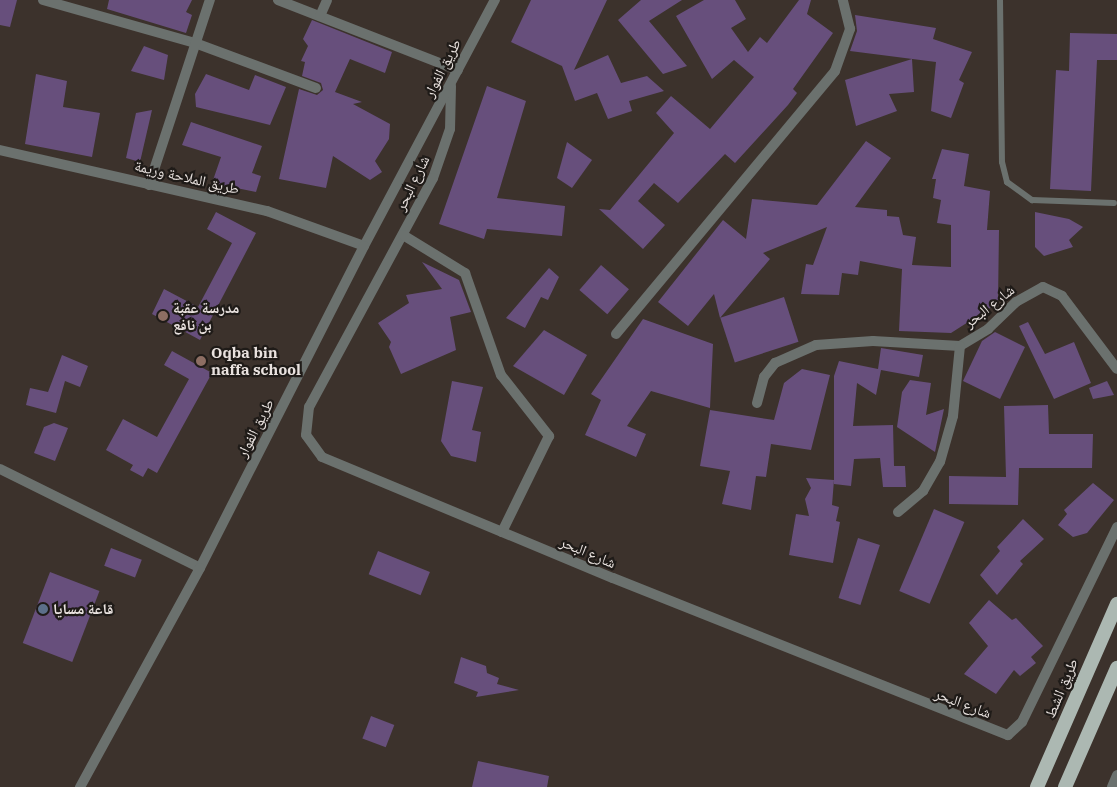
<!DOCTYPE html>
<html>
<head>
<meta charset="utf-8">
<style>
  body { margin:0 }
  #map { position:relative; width:1117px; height:787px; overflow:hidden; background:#3c322c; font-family:"IBM Plex Serif","Noto Naskh Arabic",serif }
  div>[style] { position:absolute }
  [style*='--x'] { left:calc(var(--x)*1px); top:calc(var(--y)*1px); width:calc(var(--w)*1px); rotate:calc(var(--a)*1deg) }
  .building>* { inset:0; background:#674f7c; transform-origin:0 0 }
  .service>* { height:6px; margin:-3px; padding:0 3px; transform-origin:3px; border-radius:3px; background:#6b716e }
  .minor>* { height:10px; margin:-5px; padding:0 5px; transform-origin:5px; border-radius:5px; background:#6b716e }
  .tertiary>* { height:10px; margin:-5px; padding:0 5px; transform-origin:5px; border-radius:5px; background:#6b716e }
  .trunk>* { height:14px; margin:-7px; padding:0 7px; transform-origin:7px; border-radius:7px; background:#acb8b2 }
  .dots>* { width:14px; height:14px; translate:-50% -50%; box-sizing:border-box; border:2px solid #1f1b18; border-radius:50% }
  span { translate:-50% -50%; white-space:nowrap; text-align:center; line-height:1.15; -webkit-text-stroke:4.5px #1f1b18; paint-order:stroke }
  .street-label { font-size:15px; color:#e9e2df }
  .poi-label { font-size:15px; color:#e9e2df; font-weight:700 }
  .left { translate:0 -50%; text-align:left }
</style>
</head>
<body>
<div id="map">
  <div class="building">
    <div style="clip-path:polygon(0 0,17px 0,10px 27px,0 25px)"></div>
    <div style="clip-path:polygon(109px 0,192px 0,186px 12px,192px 15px,186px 33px,107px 9px)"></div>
    <div style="clip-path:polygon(531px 0,607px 0,574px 70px,608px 55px,621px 83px,647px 76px,664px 91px,629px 101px,632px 111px,608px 119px,597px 93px,575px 101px,562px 66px,511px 42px)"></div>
    <div style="clip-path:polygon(641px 0,682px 0,649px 21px,687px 66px,663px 74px,618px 20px)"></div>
    <div style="clip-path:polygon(704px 0,735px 0,746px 19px,731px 28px,748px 52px,760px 37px,767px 43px,799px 0,811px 0,807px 14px,833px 33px,793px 89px,797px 93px,788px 105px,735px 163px,725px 154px,678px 203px,654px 183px,638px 201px,665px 225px,643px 249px,599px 209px,610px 210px,674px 133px,656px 113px,671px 96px,710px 129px,754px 77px,734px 60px,712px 79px,676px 16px)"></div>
    <div style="clip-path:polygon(855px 15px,936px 28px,933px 39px,972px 52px,959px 80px,964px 83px,951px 118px,931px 111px,936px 62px,850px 51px,857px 31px)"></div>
    <div style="clip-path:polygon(312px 20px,392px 52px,385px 73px,350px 59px,335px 92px,362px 102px,353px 104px,390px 124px,389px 139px,375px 161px,382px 172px,370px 180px,333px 156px,326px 188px,279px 179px,299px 89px,317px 95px,323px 90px,321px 83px,302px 76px,305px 62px,301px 61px,308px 46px,303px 39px)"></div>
    <div style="clip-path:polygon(1070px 33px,1117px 34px,1117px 60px,1097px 60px,1091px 191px,1050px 189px,1056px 70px,1069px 71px)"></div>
    <div style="clip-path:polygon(144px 46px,168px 55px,164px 80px,131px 71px)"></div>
    <div style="clip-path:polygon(912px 59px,914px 92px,889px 94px,897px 111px,856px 126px,845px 80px)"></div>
    <div style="clip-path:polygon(36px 74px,67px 81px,63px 107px,100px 113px,92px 157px,25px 144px)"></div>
    <div style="clip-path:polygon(206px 74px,249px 90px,255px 75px,286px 87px,270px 125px,196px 107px,195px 94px)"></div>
    <div style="clip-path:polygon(487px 86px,526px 101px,497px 198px,565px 206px,562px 236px,487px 229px,484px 239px,439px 224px)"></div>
    <div style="clip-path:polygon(152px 110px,140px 162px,126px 158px,136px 113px)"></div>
    <div style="clip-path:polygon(191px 122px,262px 146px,252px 173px,261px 176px,256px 192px,212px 183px,221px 157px,182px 145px)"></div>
    <div style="clip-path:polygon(866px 141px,891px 158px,855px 207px,887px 210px,887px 216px,899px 217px,903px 235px,916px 237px,912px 265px,951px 267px,951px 225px,937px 223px,941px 200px,933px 198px,936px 179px,932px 179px,942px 149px,969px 154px,964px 186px,990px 191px,987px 230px,999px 230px,998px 303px,951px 333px,899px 331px,902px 269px,860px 261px,858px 275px,842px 273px,839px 295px,801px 294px,806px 264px,813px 265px,827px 227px,763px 253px,770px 259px,720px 318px,714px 294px,688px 326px,658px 302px,723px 220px,746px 239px,752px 199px,817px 205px)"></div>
    <div style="clip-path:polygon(567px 142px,592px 160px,572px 188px,557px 178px)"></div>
    <div style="clip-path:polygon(216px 212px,256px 233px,200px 340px,152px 314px,164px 289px,198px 307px,232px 243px,207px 229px)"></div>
    <div style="clip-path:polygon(1035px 212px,1069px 219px,1083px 227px,1069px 240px,1073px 247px,1044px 256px,1035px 247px)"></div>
    <div style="clip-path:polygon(422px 262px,459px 280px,471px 312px,450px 317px,456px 350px,401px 374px,389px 347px,391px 342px,378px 323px,409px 303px,406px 295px,442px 289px)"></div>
    <div style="left:601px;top:265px;width:37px;height:33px;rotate:41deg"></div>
    <div style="clip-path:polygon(549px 268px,559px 277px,548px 300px,541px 297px,525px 328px,506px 318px)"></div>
    <div style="left:784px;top:297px;width:47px;height:67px;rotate:72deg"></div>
    <div style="clip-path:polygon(643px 319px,713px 344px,710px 408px,651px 391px,627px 426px,646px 434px,636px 457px,585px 435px,601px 400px,591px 394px)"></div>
    <div style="clip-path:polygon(1028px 322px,1045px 354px,1074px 342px,1091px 383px,1054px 399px,1019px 326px)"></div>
    <div style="clip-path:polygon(544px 330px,587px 355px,564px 395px,513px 366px)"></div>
    <div style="clip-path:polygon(995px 332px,1025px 347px,1000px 399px,963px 381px,982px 341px)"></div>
    <div style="clip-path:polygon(881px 348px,923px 355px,919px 377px,881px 370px,876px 395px,857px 383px,853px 426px,893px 425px,894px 466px,905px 466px,906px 487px,883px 487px,880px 458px,854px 459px,851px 486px,834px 484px,834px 376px,839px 361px,878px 369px)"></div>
    <div style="clip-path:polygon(172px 351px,212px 373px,157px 473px,148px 468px,143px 477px,130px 470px,133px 465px,106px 450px,123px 419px,157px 437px,189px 379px,164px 365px)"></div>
    <div style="clip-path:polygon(62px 355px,88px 366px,80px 387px,65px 381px,56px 413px,26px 405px,30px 388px,48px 392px)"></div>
    <div style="clip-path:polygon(802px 369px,830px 375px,811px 450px,771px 444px,766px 477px,756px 476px,751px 510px,722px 504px,730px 471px,700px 466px,710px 410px,774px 420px,784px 383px)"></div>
    <div style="clip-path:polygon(910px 380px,931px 383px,926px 415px,944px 409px,935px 452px,897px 427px,902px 392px)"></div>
    <div style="clip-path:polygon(452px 381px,483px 387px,472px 430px,481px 432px,476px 462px,451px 456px,441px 441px)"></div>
    <div style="clip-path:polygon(1107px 381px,1114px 395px,1093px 399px,1089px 388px)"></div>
    <div style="clip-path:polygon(1048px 405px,1049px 434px,1093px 434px,1092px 468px,1019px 468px,1018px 505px,949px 504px,949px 476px,1006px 477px,1004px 406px)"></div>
    <div style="clip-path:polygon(54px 423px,68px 428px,55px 461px,34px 453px,44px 427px)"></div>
    <div style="clip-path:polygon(806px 478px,834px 480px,832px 505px,839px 507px,836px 521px,840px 522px,833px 563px,789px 555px,796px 514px,809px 516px,805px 499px,811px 488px)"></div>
    <div style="clip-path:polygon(1093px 483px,1114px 500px,1087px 533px,1073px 537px,1058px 525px,1067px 514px,1064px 510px)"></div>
    <div style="left:934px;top:509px;width:33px;height:89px;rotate:23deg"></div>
    <div style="clip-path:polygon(1023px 519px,1044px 539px,1020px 561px,1023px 564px,997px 595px,980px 575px,1000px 551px,997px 547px)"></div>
    <div style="left:858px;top:538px;width:23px;height:63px;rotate:18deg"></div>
    <div style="left:111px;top:548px;width:33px;height:19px;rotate:21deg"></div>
    <div style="left:378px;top:551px;width:56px;height:25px;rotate:22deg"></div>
    <div style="left:50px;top:572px;width:53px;height:76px;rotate:21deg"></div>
    <div style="clip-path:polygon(989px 600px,1012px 620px,1016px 618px,1043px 646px,1031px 657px,1036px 663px,1020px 676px,1014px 670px,996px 694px,964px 674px,988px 646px,969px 623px)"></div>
    <div style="clip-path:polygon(461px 657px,486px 666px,487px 673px,499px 678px,497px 684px,519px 690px,476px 697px,478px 692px,454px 683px)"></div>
    <div style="left:371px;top:716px;width:25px;height:24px;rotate:21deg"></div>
    <div style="clip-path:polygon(478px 761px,549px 776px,547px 787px,472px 787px)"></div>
  </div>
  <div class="service">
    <div style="--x:1000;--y:0;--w:162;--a:89.3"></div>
    <div style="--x:1002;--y:162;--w:21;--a:76"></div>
    <div style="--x:1007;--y:182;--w:31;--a:36"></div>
    <div style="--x:1032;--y:200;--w:82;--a:2.1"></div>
  </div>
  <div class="minor">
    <div style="--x:43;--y:0;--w:158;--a:15.8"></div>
    <div style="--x:195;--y:43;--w:129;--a:20.4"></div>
    <div style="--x:278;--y:0;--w:193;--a:21.3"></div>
    <div style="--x:320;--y:16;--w:17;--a:-66"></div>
    <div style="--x:451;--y:86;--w:43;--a:91.3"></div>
    <div style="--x:450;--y:129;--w:52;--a:109.1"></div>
    <div style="--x:433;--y:178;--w:260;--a:118.4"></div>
    <div style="--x:309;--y:407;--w:28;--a:96"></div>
    <div style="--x:306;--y:435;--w:27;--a:54"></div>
    <div style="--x:322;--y:457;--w:315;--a:22.6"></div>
    <div style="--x:613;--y:578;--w:425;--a:21.7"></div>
    <div style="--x:1008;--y:735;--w:19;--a:-43"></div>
    <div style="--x:1022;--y:722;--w:217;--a:-64"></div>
    <div style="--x:149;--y:185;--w:195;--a:-71.8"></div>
    <div style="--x:403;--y:235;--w:73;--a:31.5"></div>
    <div style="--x:465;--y:273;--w:108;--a:70.6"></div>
    <div style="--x:501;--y:375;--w:78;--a:51.8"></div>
    <div style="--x:549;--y:436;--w:107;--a:116.1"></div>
    <div style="--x:364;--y:246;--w:279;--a:-62"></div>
    <div style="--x:616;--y:334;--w:342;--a:-50.2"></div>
    <div style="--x:835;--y:71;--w:45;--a:-70.3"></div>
    <div style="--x:850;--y:29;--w:30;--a:-104"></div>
    <div style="--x:960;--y:346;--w:33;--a:-31"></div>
    <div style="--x:988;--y:329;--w:39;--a:-44"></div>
    <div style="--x:1016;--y:302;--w:31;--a:-29"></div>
    <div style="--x:1043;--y:287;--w:21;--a:25"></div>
    <div style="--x:1062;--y:296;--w:91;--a:53"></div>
    <div style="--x:757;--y:403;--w:27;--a:-75"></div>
    <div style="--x:764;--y:377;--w:18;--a:-52"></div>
    <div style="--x:775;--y:363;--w:45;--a:-23.7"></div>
    <div style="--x:816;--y:345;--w:57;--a:-4"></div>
    <div style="--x:873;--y:341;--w:87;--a:3.3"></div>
    <div style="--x:0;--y:469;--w:223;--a:26.3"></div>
    <div style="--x:898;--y:512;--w:33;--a:-40"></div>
    <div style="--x:923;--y:491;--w:34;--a:-60"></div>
    <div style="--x:940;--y:462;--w:48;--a:-74.2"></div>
    <div style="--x:953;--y:416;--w:70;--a:-84.3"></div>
    <div style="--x:1112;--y:787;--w:13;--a:-67"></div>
  </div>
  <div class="tertiary">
    <div style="--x:0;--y:150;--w:274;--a:12.9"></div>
    <div style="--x:267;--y:211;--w:103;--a:19.8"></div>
    <div style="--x:364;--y:246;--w:361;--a:117"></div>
    <div style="--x:200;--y:568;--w:250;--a:118.7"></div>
  </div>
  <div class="trunk">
    <div style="--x:1037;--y:787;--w:200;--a:-66.4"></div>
    <div style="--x:1065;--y:787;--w:130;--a:-66.4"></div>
  </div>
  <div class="dots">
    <div style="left:163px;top:316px;background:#8d6e63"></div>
    <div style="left:201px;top:361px;background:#8d6e63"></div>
    <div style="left:43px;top:609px;background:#5c6f8a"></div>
  </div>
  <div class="street-label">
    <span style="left:442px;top:68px;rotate:-63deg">طريق الفوار</span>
    <span style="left:187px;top:177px;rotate:13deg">طريق الملاحة وريمة</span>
    <span style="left:412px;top:183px;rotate:-64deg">شارع البحر</span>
    <span style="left:989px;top:306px;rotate:-38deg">شارع البحر</span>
    <span style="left:255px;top:428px;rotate:-63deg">طريق الفوار</span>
    <span style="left:588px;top:552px;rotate:23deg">شارع البحر</span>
    <span style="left:1061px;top:688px;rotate:-67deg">طريق الشط</span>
    <span style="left:963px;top:703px;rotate:21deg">شارع البحر</span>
  </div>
  <div class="poi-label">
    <span class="left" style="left:173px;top:316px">مدرسة عقبة<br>بن نافع</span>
    <span class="left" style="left:211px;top:361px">Oqba bin<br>naffa school</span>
    <span class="left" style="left:53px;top:609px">قاعة مسايا</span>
  </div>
</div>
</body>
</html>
